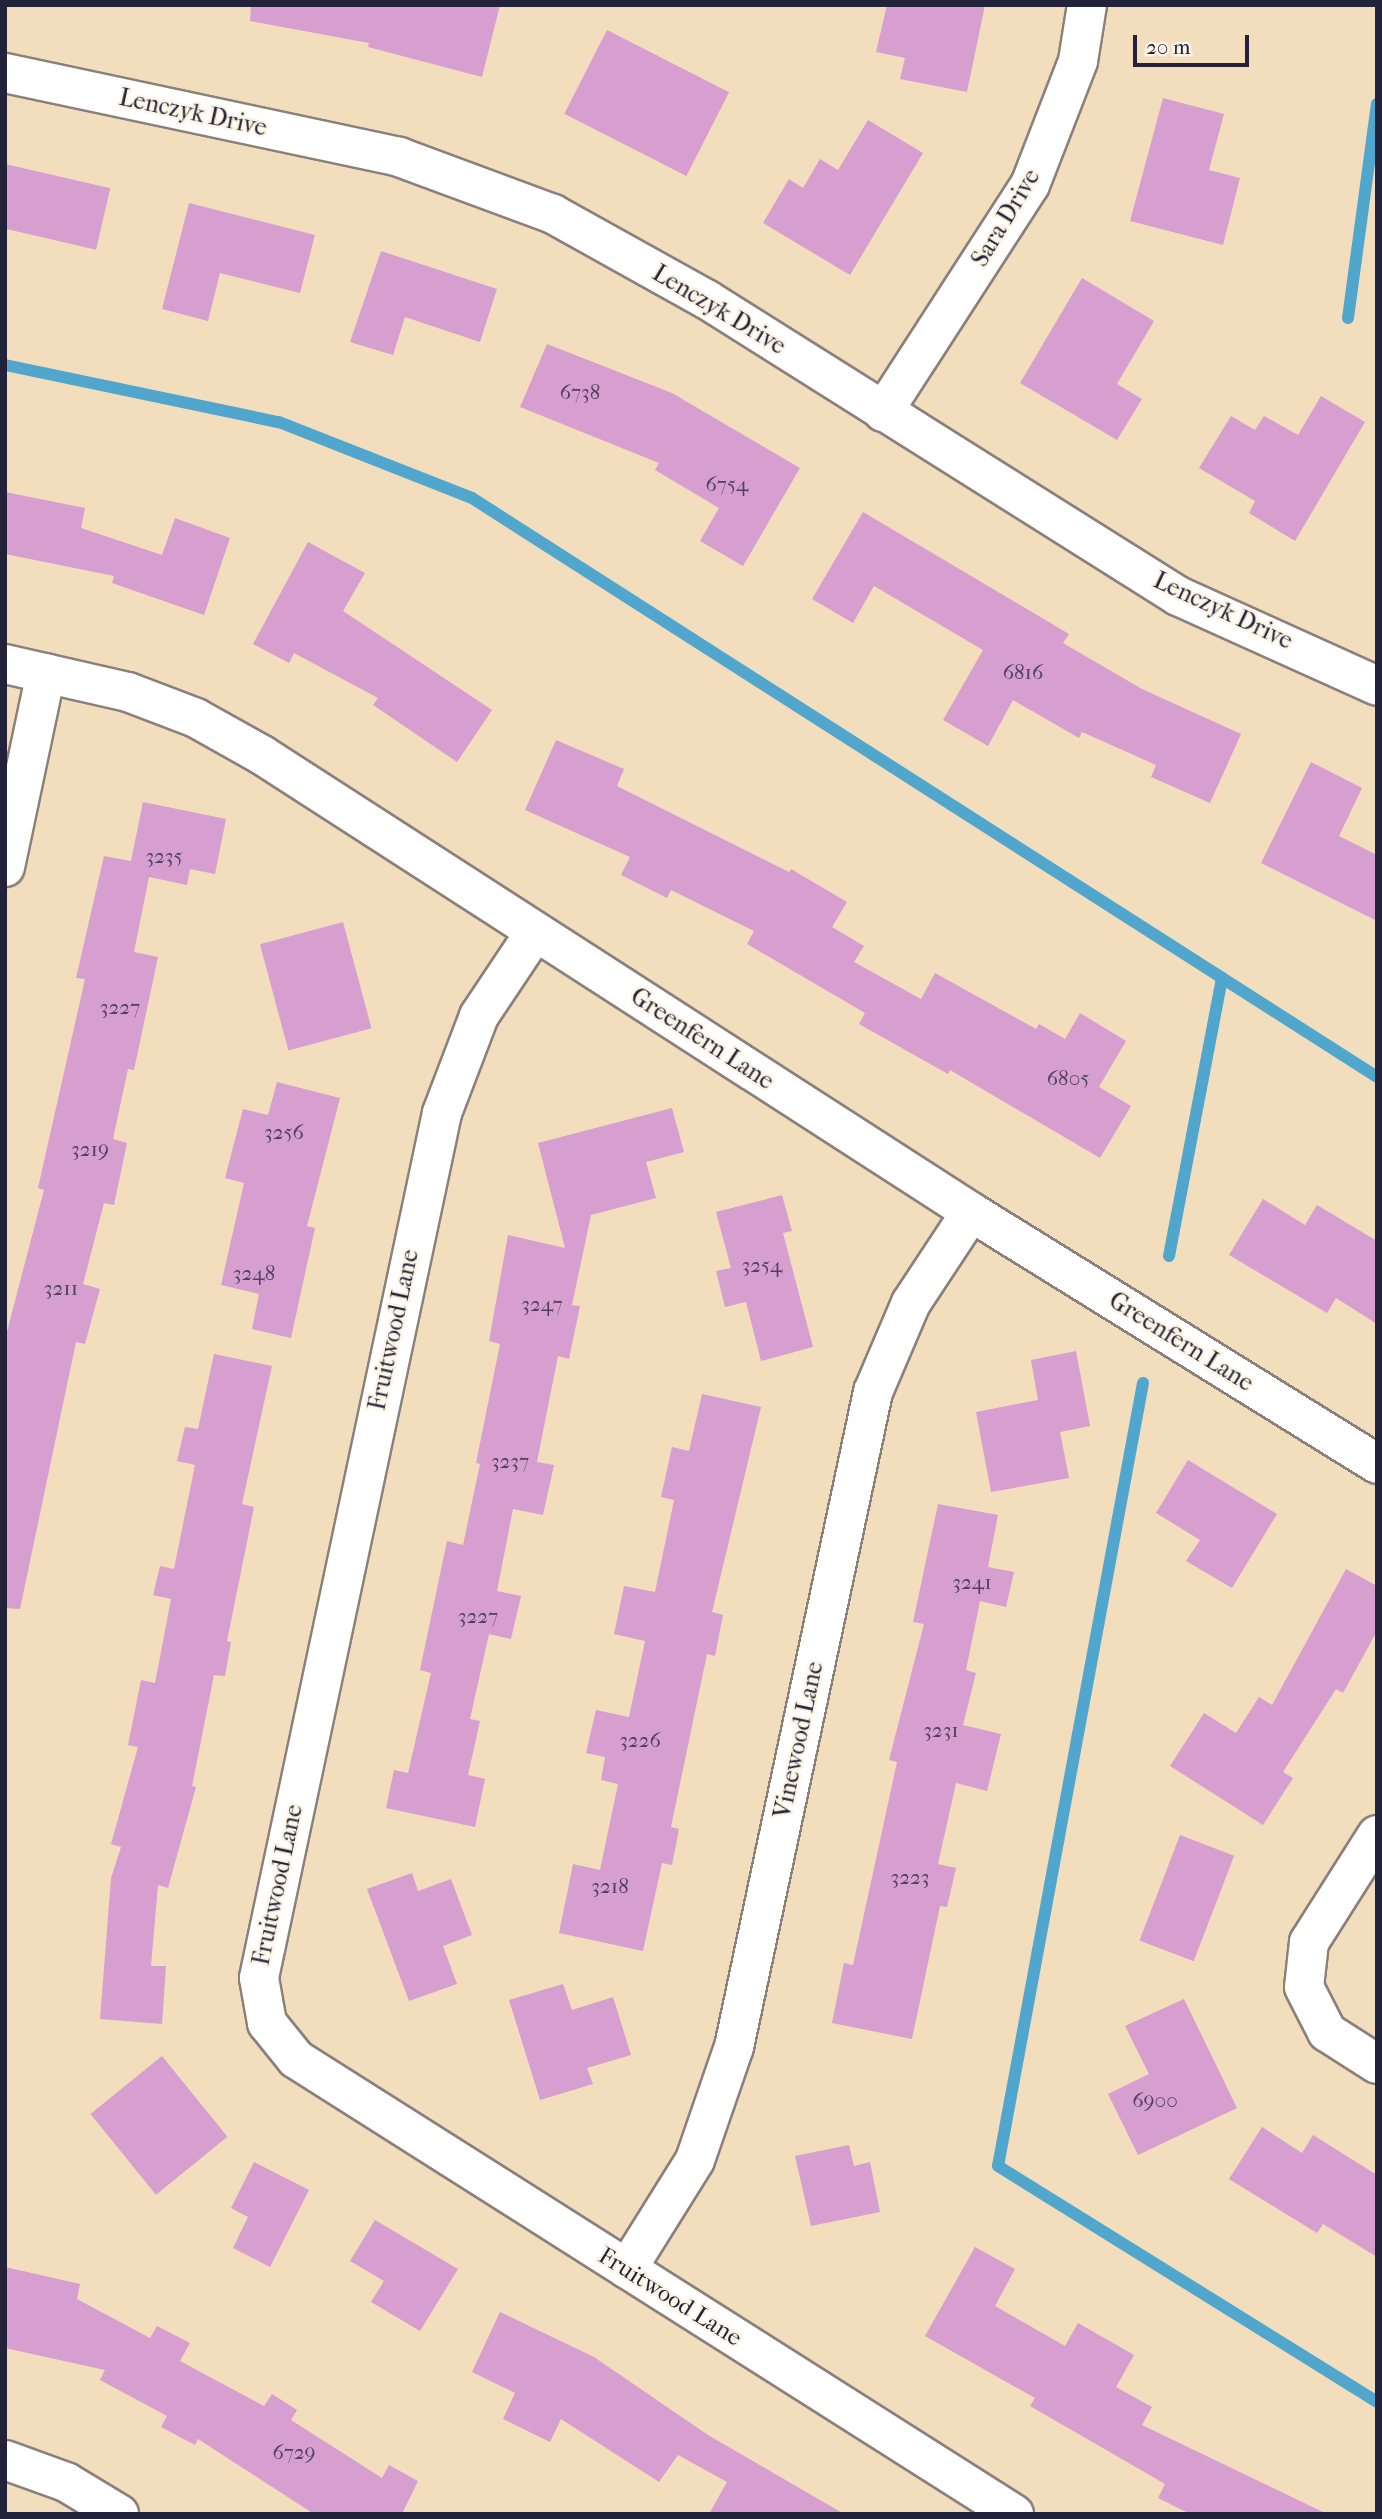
<!DOCTYPE html>
<html>
<head>
<meta charset="utf-8">
<style>
  body { margin:0 }
  #map { position:relative; width:1382px; height:2519px; overflow:hidden; background:#f2ddbd; font-family:"IM FELL French Canon",serif }
  div>[style] { position:absolute }
  [style*='--x'] { left:calc(var(--x)*1px); top:calc(var(--y)*1px); width:calc(var(--w)*1px); rotate:calc(var(--a)*1deg) }
  .stream>* { height:12px; margin:-6px; padding:0 6px; transform-origin:6px; border-radius:6px; background:#50a6cc }
  .building>* { inset:0; background:#d69fd0; transform-origin:0 0 }
  .roads { filter:drop-shadow(2px 0 #8a807c) drop-shadow(-2px 0 #8a807c) drop-shadow(0 2px #8a807c) drop-shadow(0 -2px #8a807c) }
  .minor>* { height:38px; margin:-19px; padding:0 19px; transform-origin:19px; border-radius:19px; background:#fff }
  span { translate:-50% -50%; white-space:nowrap; text-align:center; line-height:1.15; -webkit-text-stroke:5px #fcf5e5; paint-order:stroke }
  .number-label { font-size:21px; color:#4f4160 }
  .number-label span { -webkit-text-stroke-width:0 }
  .street-label { font-size:24px; color:#22223b }
  .frame { position:absolute; inset:0; border:7px solid #22223b; pointer-events:none }
  .scale { position:absolute; left:1133px; top:35px; width:116px; height:32px; box-sizing:border-box; border:4px solid #22223b; border-top:0; padding-left:9px; font-size:21px; line-height:24px; white-space:nowrap; color:#22223b; -webkit-text-stroke:5px #fcf5e5; paint-order:stroke }
</style>
</head>
<body>
<div id="map">
  <div class="stream">
    <div style="--x:1348;--y:318;--w:216;--a:-82.3"></div>
    <div style="--x:5;--y:365;--w:280;--a:11.8"></div>
    <div style="--x:279;--y:422;--w:207;--a:21.5"></div>
    <div style="--x:472;--y:498;--w:1074;--a:32.61"></div>
    <div style="--x:1169;--y:1256;--w:283;--a:-79.2"></div>
    <div style="--x:1143;--y:1383;--w:796;--a:100.49"></div>
    <div style="--x:998;--y:2166;--w:446;--a:31.9"></div>
  </div>
  <div class="building">
    <div style="clip-path:polygon(251px 5px,500px 5px,482px 77px,368px 47px,369px 43px,250px 21px)"></div>
    <div style="clip-path:polygon(887px 5px,985px 5px,967px 92px,900px 79px,905px 58px,876px 52px)"></div>
    <div style="left:607px;top:30px;width:137px;height:94px;rotate:27deg"></div>
    <div style="clip-path:polygon(1163px 98px,1224px 114px,1209px 170px,1240px 178px,1223px 245px,1130px 221px)"></div>
    <div style="clip-path:polygon(868px 120px,923px 153px,850px 275px,763px 223px,789px 179px,803px 188px,820px 159px,838px 170px)"></div>
    <div style="left:5px;top:164px;width:108px;height:63px;rotate:13deg"></div>
    <div style="clip-path:polygon(189px 203px,315px 235px,300px 293px,220px 273px,208px 321px,162px 309px)"></div>
    <div style="clip-path:polygon(381px 251px,497px 289px,480px 342px,405px 317px,393px 355px,350px 342px)"></div>
    <div style="clip-path:polygon(1082px 278px,1154px 321px,1117px 384px,1142px 399px,1117px 440px,1020px 383px)"></div>
    <div style="clip-path:polygon(547px 344px,672px 393px,800px 468px,743px 566px,700px 541px,719px 508px,655px 470px,659px 463px,520px 407px)"></div>
    <div style="clip-path:polygon(1321px 396px,1365px 422px,1295px 541px,1249px 513px,1255px 501px,1199px 468px,1231px 416px,1255px 430px,1264px 416px,1298px 435px)"></div>
    <div style="clip-path:polygon(5px 492px,85px 508px,81px 528px,162px 555px,175px 518px,230px 538px,204px 615px,112px 583px,114px 576px,5px 554px)"></div>
    <div style="clip-path:polygon(863px 512px,1069px 634px,1063px 643px,1142px 689px,1241px 734px,1210px 803px,1151px 777px,1156px 765px,1082px 732px,1079px 738px,1013px 700px,988px 746px,943px 720px,983px 650px,874px 586px,853px 623px,812px 599px)"></div>
    <div style="clip-path:polygon(308px 542px,365px 573px,343px 611px,492px 710px,457px 762px,373px 705px,378px 698px,294px 653px,289px 663px,253px 644px)"></div>
    <div style="clip-path:polygon(556px 740px,624px 769px,617px 786px,789px 872px,791px 869px,847px 902px,832px 927px,864px 946px,854px 962px,921px 999px,935px 973px,1036px 1029px,1039px 1024px,1065px 1039px,1080px 1013px,1126px 1041px,1099px 1087px,1131px 1106px,1100px 1158px,950px 1070px,948px 1074px,859px 1024px,865px 1013px,747px 944px,754px 931px,671px 890px,667px 898px,621px 875px,630px 857px,525px 810px)"></div>
    <div style="clip-path:polygon(1311px 762px,1362px 788px,1339px 836px,1377px 855px,1377px 921px,1261px 863px)"></div>
    <div style="clip-path:polygon(143px 802px,226px 819px,215px 874px,190px 869px,187px 885px,149px 877px,134px 952px,158px 957px,134px 1070px,128px 1069px,113px 1139px,127px 1143px,114px 1205px,104px 1203px,83px 1284px,100px 1289px,85px 1344px,76px 1342px,20px 1609px,5px 1608px,5px 1339px,44px 1190px,38px 1188px,85px 979px,76px 978px,104px 856px,131px 861px)"></div>
    <div style="left:343px;top:922px;width:110px;height:86px;rotate:75deg"></div>
    <div style="clip-path:polygon(277px 1082px,340px 1098px,307px 1226px,315px 1228px,291px 1338px,252px 1329px,259px 1294px,221px 1285px,244px 1183px,225px 1178px,243px 1109px,268px 1115px)"></div>
    <div style="clip-path:polygon(672px 1108px,684px 1152px,646px 1162px,656px 1198px,591px 1215px,572px 1305px,580px 1306px,569px 1359px,558px 1356px,537px 1462px,554px 1465px,543px 1515px,513px 1509px,497px 1591px,521px 1596px,511px 1639px,489px 1634px,470px 1719px,480px 1721px,468px 1775px,485px 1779px,475px 1827px,386px 1808px,394px 1770px,408px 1773px,431px 1673px,420px 1670px,447px 1541px,463px 1545px,480px 1464px,476px 1463px,500px 1344px,489px 1341px,508px 1235px,565px 1248px,538px 1143px)"></div>
    <div style="clip-path:polygon(782px 1195px,792px 1231px,783px 1233px,813px 1347px,761px 1361px,746px 1302px,725px 1307px,716px 1271px,731px 1268px,716px 1212px)"></div>
    <div style="clip-path:polygon(1263px 1199px,1305px 1225px,1317px 1205px,1377px 1241px,1377px 1324px,1336px 1298px,1327px 1313px,1229px 1255px)"></div>
    <div style="clip-path:polygon(1076px 1351px,1090px 1426px,1060px 1432px,1069px 1478px,991px 1492px,976px 1412px,1038px 1400px,1031px 1360px)"></div>
    <div style="clip-path:polygon(214px 1354px,272px 1366px,242px 1504px,254px 1507px,227px 1641px,231px 1642px,225px 1676px,214px 1675px,192px 1786px,196px 1787px,168px 1888px,158px 1885px,151px 1966px,166px 1966px,162px 2024px,100px 2019px,111px 1878px,121px 1847px,111px 1844px,138px 1747px,128px 1745px,141px 1680px,155px 1683px,171px 1599px,153px 1595px,160px 1566px,174px 1569px,195px 1465px,177px 1461px,185px 1427px,198px 1429px)"></div>
    <div style="clip-path:polygon(702px 1394px,761px 1407px,712px 1612px,723px 1615px,715px 1656px,707px 1654px,671px 1827px,679px 1829px,672px 1865px,662px 1863px,643px 1951px,559px 1933px,573px 1864px,600px 1870px,618px 1784px,601px 1780px,605px 1757px,586px 1753px,596px 1710px,629px 1717px,645px 1641px,614px 1634px,624px 1586px,655px 1592px,674px 1500px,661px 1497px,672px 1447px,689px 1451px)"></div>
    <div style="clip-path:polygon(1188px 1460px,1277px 1514px,1232px 1588px,1186px 1561px,1200px 1540px,1156px 1513px)"></div>
    <div style="clip-path:polygon(938px 1504px,998px 1515px,988px 1567px,1014px 1572px,1006px 1607px,980px 1601px,966px 1670px,976px 1673px,963px 1725px,1001px 1734px,987px 1791px,956px 1783px,938px 1864px,956px 1868px,947px 1907px,940px 1906px,912px 2039px,832px 2023px,844px 1963px,853px 1965px,897px 1762px,889px 1760px,924px 1624px,913px 1622px)"></div>
    <div style="clip-path:polygon(1346px 1569px,1377px 1586px,1377px 1631px,1343px 1693px,1336px 1689px,1283px 1772px,1293px 1778px,1263px 1825px,1170px 1766px,1204px 1713px,1236px 1733px,1259px 1697px,1272px 1705px)"></div>
    <div style="left:1180px;top:1835px;width:58px;height:113px;rotate:21deg"></div>
    <div style="clip-path:polygon(412px 1873px,418px 1891px,451px 1879px,472px 1935px,443px 1946px,457px 1984px,409px 2001px,367px 1889px)"></div>
    <div style="clip-path:polygon(563px 1984px,572px 2010px,613px 1997px,631px 2055px,587px 2068px,593px 2084px,540px 2100px,509px 2000px)"></div>
    <div style="clip-path:polygon(1184px 1999px,1237px 2108px,1138px 2155px,1108px 2094px,1149px 2074px,1125px 2026px)"></div>
    <div style="left:162px;top:2056px;width:104px;height:92px;rotate:51deg"></div>
    <div style="clip-path:polygon(1262px 2127px,1302px 2153px,1313px 2135px,1377px 2175px,1377px 2257px,1323px 2224px,1317px 2233px,1229px 2179px)"></div>
    <div style="clip-path:polygon(849px 2145px,854px 2166px,870px 2162px,880px 2212px,811px 2226px,795px 2156px)"></div>
    <div style="clip-path:polygon(254px 2162px,309px 2190px,270px 2267px,233px 2248px,248px 2217px,231px 2208px)"></div>
    <div style="clip-path:polygon(375px 2220px,458px 2269px,420px 2331px,371px 2302px,384px 2281px,350px 2261px)"></div>
    <div style="clip-path:polygon(975px 2247px,1015px 2269px,995px 2306px,1065px 2346px,1078px 2323px,1134px 2355px,1116px 2387px,1152px 2407px,1142px 2425px,1327px 2514px,1190px 2514px,1158px 2498px,1165px 2484px,1030px 2406px,1035px 2398px,925px 2336px)"></div>
    <div style="clip-path:polygon(5px 2267px,80px 2284px,77px 2299px,150px 2338px,157px 2326px,190px 2343px,180px 2361px,264px 2406px,272px 2394px,297px 2410px,291px 2420px,382px 2478px,389px 2465px,418px 2481px,402px 2514px,314px 2514px,198px 2439px,195px 2445px,161px 2427px,167px 2416px,100px 2380px,105px 2370px,5px 2348px)"></div>
    <div style="clip-path:polygon(500px 2312px,594px 2357px,708px 2435px,844px 2514px,709px 2514px,727px 2482px,678px 2455px,659px 2482px,561px 2419px,550px 2442px,503px 2419px,515px 2393px,472px 2372px)"></div>
  </div>
  <div class="roads">
    <div class="minor">
      <div style="--x:5;--y:73;--w:403;--a:12"></div>
      <div style="--x:399;--y:157;--w:164;--a:20.3"></div>
      <div style="--x:553;--y:214;--w:175;--a:29.1"></div>
      <div style="--x:706;--y:299;--w:558;--a:32.18"></div>
      <div style="--x:1178;--y:596;--w:218;--a:24.3"></div>
      <div style="--x:883;--y:412;--w:270;--a:-57.1"></div>
      <div style="--x:1030;--y:185;--w:133;--a:-68.8"></div>
      <div style="--x:1078;--y:61;--w:57;--a:-80.9"></div>
      <div style="--x:5;--y:664;--w:126;--a:12.8"></div>
      <div style="--x:128;--y:692;--w:73;--a:20.9"></div>
      <div style="--x:196;--y:718;--w:76;--a:29.3"></div>
      <div style="--x:262;--y:755;--w:844;--a:32.8"></div>
      <div style="--x:971;--y:1212;--w:478;--a:31.8"></div>
      <div style="--x:5;--y:867;--w:198;--a:-78.1"></div>
      <div style="--x:535;--y:932;--w:101;--a:123.7"></div>
      <div style="--x:479;--y:1016;--w:104;--a:110.9"></div>
      <div style="--x:442;--y:1113;--w:884;--a:101.95"></div>
      <div style="--x:259;--y:1978;--w:46;--a:79.9"></div>
      <div style="--x:267;--y:2023;--w:46;--a:51.1"></div>
      <div style="--x:296;--y:2059;--w:850;--a:32.36"></div>
      <div style="--x:1377;--y:1835;--w:127;--a:122.4"></div>
      <div style="--x:1309;--y:1942;--w:45;--a:96.3"></div>
      <div style="--x:1304;--y:1987;--w:51;--a:62.9"></div>
      <div style="--x:1327;--y:2032;--w:59;--a:32.6"></div>
      <div style="--x:627;--y:2269;--w:128;--a:-58"></div>
      <div style="--x:695;--y:2160;--w:120;--a:-71"></div>
      <div style="--x:734;--y:2047;--w:670;--a:-78.02"></div>
      <div style="--x:873;--y:1392;--w:97;--a:-66.9"></div>
      <div style="--x:911;--y:1303;--w:109;--a:-56.6"></div>
      <div style="--x:5;--y:2460;--w:65;--a:19.8"></div>
      <div style="--x:66;--y:2482;--w:62;--a:31.1"></div>
    </div>
  </div>
  <div class="number-label">
    <span style="left:580px;top:392px">6738</span>
    <span style="left:727px;top:484px">6754</span>
    <span style="left:1023px;top:672px">6816</span>
    <span style="left:164px;top:856px">3235</span>
    <span style="left:120px;top:1007px">3227</span>
    <span style="left:1068px;top:1078px">6805</span>
    <span style="left:284px;top:1132px">3256</span>
    <span style="left:90px;top:1149px">3219</span>
    <span style="left:762px;top:1265px">3254</span>
    <span style="left:254px;top:1273px">3248</span>
    <span style="left:61px;top:1288px">3211</span>
    <span style="left:542px;top:1304px">3247</span>
    <span style="left:510px;top:1461px">3237</span>
    <span style="left:972px;top:1582px">3241</span>
    <span style="left:478px;top:1616px">3227</span>
    <span style="left:941px;top:1730px">3231</span>
    <span style="left:640px;top:1740px">3226</span>
    <span style="left:910px;top:1877px">3223</span>
    <span style="left:610px;top:1886px">3218</span>
    <span style="left:1155px;top:2100px">6900</span>
    <span style="left:294px;top:2452px">6729</span>
  </div>
  <div class="street-label">
    <span style="left:193px;top:113px;rotate:12deg">Lenczyk Drive</span>
    <span style="left:1006px;top:218px;rotate:-59deg">Sara Drive</span>
    <span style="left:719px;top:310px;rotate:31deg">Lenczyk Drive</span>
    <span style="left:1223px;top:611px;rotate:25deg">Lenczyk Drive</span>
    <span style="left:702px;top:1039px;rotate:33deg">Greenfern Lane</span>
    <span style="left:394px;top:1330px;rotate:-78deg">Fruitwood Lane</span>
    <span style="left:1181px;top:1342px;rotate:32deg">Greenfern Lane</span>
    <span style="left:799px;top:1740px;rotate:-78deg">Vinewood Lane</span>
    <span style="left:278px;top:1885px;rotate:-78deg">Fruitwood Lane</span>
    <span style="left:670px;top:2297px;rotate:32deg">Fruitwood Lane</span>
  </div>
  <div class="frame"></div>
  <div class="scale">20 m</div>
</div>
</body>
</html>
